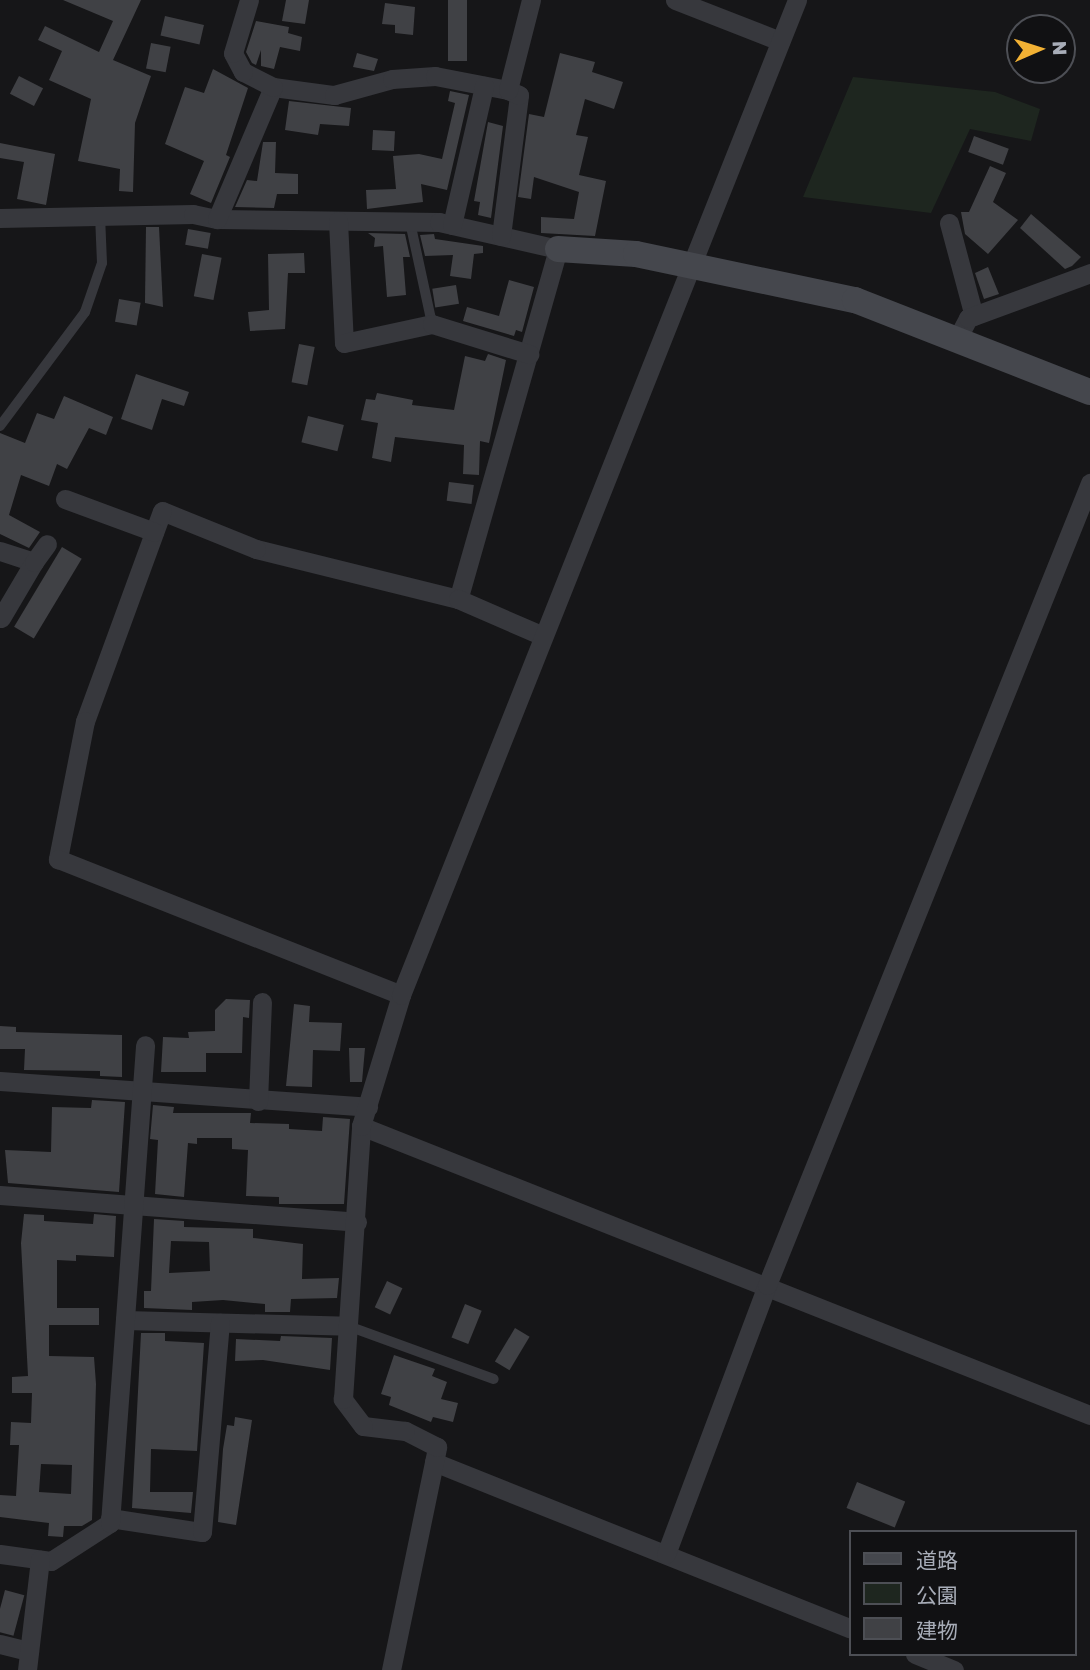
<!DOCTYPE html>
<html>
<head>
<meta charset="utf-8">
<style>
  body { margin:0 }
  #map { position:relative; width:1090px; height:1670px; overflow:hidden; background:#161618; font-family:"Golos Text","Noto Sans JP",sans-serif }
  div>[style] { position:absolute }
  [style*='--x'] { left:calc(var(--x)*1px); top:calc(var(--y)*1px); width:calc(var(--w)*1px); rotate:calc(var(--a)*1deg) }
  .green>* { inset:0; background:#1e261f }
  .building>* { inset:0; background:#404145; transform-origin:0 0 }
  .lane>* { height:10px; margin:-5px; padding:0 5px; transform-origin:5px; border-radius:5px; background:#37383d }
  .street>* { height:19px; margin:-9.5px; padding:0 9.5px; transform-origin:9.5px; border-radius:9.5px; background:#37383d }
  .secondary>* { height:26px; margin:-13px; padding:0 13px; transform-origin:13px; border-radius:13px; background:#45474d }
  span { translate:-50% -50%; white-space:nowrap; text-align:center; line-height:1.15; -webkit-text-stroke:7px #111113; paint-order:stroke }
  .legend { position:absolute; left:849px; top:1530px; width:228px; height:126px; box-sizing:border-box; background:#111113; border:2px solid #4d4f55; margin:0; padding:9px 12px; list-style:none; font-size:21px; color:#a8adb8 }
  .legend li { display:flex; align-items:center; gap:14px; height:35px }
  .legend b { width:35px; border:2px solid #4d4f55 }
  .north { position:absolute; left:1006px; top:14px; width:70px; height:70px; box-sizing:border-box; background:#111113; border:2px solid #4d4f55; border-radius:50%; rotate:87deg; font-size:19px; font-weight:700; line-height:28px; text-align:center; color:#a8adb8 }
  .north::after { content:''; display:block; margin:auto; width:24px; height:32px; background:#f2b134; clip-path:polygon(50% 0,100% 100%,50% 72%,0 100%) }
</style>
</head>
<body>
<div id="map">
  <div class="green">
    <div style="clip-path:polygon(853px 77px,995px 92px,1040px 109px,1031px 141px,970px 129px,931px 213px,803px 197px)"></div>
  </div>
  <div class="building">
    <div style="clip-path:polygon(63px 0,141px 0,113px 60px,151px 76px,135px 123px,133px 192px,119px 191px,120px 169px,78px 161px,91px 99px,49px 80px,62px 51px,38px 40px,45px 26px,99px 52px,113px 21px)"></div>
    <div style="clip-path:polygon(286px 0,309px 0,305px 24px,282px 21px)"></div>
    <div style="left:448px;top:0;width:19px;height:61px"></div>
    <div style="clip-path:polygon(385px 3px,415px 7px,413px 35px,395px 33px,395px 25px,382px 24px)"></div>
    <div style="left:165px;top:16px;width:40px;height:20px;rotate:13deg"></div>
    <div style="clip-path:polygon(256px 21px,289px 27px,288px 33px,302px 37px,300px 51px,280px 47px,274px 69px,261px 66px,261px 50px,256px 65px,252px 63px,246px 52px)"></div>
    <div style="left:151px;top:43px;width:20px;height:26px;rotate:11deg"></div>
    <div style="clip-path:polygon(357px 53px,378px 59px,374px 71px,353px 67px)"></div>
    <div style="clip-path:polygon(560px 53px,595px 62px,592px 72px,623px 82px,614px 109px,585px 99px,576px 135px,588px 137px,579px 175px,606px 181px,595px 236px,541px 233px,541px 217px,574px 219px,579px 192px,534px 177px,531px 199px,518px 197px,529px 114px,544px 117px)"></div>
    <div style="clip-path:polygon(213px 69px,248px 88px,226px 155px,230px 157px,211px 203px,190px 194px,204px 161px,165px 144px,185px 87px,204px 93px)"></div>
    <div style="left:19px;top:76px;width:27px;height:20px;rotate:27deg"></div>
    <div style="clip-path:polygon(450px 91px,469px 95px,447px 190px,421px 184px,423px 202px,367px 209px,366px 190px,396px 189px,393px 156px,419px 154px,442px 159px,455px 103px,448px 101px)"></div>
    <div style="clip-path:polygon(289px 101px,351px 108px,349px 126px,320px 124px,318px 135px,285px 130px)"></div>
    <div style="clip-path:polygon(488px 122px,503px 126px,491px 218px,478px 215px,480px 202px,474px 201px)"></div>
    <div style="left:373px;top:130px;width:22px;height:20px;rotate:3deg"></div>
    <div style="left:974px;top:136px;width:37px;height:17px;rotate:20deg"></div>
    <div style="clip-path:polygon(263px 142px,276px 142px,275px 173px,298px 174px,298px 194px,277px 194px,274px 208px,235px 207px,247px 180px,257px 181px)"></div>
    <div style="clip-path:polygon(0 143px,55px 154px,46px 205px,17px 199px,24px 162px,0 158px)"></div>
    <div style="clip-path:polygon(990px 166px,1006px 173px,993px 202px,1018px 220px,988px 254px,965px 234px,961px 212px,969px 212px)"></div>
    <div style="clip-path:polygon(1031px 214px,1081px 257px,1072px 266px,1065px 269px,1020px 228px)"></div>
    <div style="clip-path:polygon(146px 227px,159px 227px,163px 307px,145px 303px)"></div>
    <div style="left:188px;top:229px;width:23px;height:16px;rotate:10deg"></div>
    <div style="clip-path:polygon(368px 233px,405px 234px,410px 257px,403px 257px,406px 295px,387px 297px,383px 246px,374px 247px,375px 238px)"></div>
    <div style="clip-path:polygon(434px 234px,435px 239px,483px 246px,483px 253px,474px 254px,471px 279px,450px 276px,453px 255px,425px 256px,420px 235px)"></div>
    <div style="clip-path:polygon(304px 253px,305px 273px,288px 273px,285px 329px,250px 331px,248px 312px,269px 310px,268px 254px)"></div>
    <div style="left:202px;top:254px;width:20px;height:43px;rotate:11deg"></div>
    <div style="clip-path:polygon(988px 267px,999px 294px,984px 299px,975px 273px)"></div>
    <div style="clip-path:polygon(509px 280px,534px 287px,522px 332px,516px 330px,514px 336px,463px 321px,467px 307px,499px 316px)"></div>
    <div style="left:456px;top:285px;width:19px;height:24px;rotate:81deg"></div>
    <div style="left:119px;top:299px;width:22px;height:23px;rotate:10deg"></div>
    <div style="left:299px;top:344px;width:16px;height:39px;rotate:11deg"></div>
    <div style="clip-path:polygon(488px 354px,506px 360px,489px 443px,480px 441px,479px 475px,463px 474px,464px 445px,395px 437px,391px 462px,372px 458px,378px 423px,361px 420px,366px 399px,375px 400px,377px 393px,413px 400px,412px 405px,454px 410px,465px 356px,485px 361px)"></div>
    <div style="clip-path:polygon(136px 374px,189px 392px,184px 406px,162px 399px,152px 430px,121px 419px)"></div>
    <div style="clip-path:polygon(64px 396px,113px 417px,106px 435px,89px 428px,67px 469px,57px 464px,49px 486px,21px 475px,9px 515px,40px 532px,29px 548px,0 534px,0 433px,25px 443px,37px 413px,54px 419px)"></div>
    <div style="left:308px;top:416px;width:37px;height:27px;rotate:14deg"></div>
    <div style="left:449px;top:482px;width:25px;height:19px;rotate:7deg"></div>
    <div style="left:62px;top:547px;width:23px;height:93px;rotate:31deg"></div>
    <div style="clip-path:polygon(226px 999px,250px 1000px,249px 1018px,243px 1017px,242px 1053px,206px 1053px,206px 1072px,161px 1072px,163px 1037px,189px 1038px,188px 1032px,215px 1031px,215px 1010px)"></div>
    <div style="clip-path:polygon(294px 1004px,310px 1006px,309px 1022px,342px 1023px,340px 1051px,313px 1050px,312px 1087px,286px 1086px)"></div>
    <div style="clip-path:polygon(0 1026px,16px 1027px,16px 1032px,122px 1035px,122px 1077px,100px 1076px,100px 1071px,24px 1070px,25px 1049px,0 1049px)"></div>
    <div style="clip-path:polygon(349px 1048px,365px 1048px,362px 1082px,350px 1082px)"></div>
    <div style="clip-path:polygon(92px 1100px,125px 1102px,119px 1192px,8px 1183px,5px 1150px,51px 1152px,52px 1107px,91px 1108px)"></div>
    <div style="clip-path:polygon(153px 1105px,174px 1107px,173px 1113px,251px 1113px,250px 1123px,289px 1124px,289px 1129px,322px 1131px,323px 1117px,350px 1119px,344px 1204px,279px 1204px,279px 1197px,246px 1196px,248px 1150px,232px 1149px,232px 1138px,197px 1138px,197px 1144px,188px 1143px,184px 1197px,155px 1194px,158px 1140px,150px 1139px)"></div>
    <div style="clip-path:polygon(evenodd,24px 1214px,44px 1215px,44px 1221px,93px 1224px,94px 1214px,116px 1216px,114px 1257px,76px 1255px,76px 1261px,57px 1260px,57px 1308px,99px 1308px,99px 1325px,49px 1325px,49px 1356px,94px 1357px,96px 1384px,92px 1520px,82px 1526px,64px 1526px,63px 1537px,48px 1536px,49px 1523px,0 1517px,0 1495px,16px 1496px,19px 1445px,10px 1445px,11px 1422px,31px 1423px,32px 1393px,12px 1393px,12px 1377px,28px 1376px,21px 1243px,24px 1214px,41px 1464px,72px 1465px,71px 1494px,39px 1492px,41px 1464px)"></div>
    <div style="clip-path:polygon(evenodd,154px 1219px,184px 1221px,184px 1227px,253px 1229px,253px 1238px,303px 1244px,302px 1279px,339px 1278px,337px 1298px,291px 1299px,290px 1312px,265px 1312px,265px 1304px,223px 1300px,192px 1302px,192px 1310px,144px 1308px,144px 1291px,151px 1291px,154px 1219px,171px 1241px,209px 1242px,210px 1271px,169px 1273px,171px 1241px)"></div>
    <div style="left:387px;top:1281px;width:17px;height:29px;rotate:25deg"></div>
    <div style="left:465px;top:1304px;width:18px;height:36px;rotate:22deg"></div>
    <div style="left:515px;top:1328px;width:17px;height:39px;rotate:31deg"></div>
    <div style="clip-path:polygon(141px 1333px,165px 1333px,165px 1341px,204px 1343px,197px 1451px,151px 1449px,150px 1492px,193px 1492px,191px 1513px,132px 1508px)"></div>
    <div style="clip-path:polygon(281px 1336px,332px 1338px,330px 1370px,263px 1360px,235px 1361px,236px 1339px,280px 1341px)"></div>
    <div style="clip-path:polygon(394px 1355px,435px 1369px,432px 1376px,447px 1382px,441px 1399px,458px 1403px,453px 1422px,433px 1417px,431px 1422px,389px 1405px,391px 1397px,381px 1394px)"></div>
    <div style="clip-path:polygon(235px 1417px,252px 1420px,236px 1525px,218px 1522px,223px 1449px,227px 1425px,234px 1426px)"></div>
    <div style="left:857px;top:1482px;width:52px;height:28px;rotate:22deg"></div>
    <div style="left:5px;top:1590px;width:20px;height:42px;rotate:15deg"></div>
  </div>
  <div class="lane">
    <div style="--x:410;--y:222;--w:104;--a:77.8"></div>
    <div style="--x:0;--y:426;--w:142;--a:-53.3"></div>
    <div style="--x:85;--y:312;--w:52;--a:-70.9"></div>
    <div style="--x:102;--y:263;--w:48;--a:-92.4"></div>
    <div style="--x:348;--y:1326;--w:155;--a:20"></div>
  </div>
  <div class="street">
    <div style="--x:675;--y:0;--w:113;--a:21.3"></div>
    <div style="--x:273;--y:87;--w:62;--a:7.5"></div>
    <div style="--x:334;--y:95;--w:60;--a:-15.4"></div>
    <div style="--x:392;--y:79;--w:43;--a:-4"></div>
    <div style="--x:435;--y:76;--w:74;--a:10.9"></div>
    <div style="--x:0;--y:218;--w:193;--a:-1.2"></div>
    <div style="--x:193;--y:214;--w:25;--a:12"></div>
    <div style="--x:217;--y:219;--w:222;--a:0.8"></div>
    <div style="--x:439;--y:222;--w:122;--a:12.8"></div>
    <div style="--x:558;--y:249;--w:364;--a:105.9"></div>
    <div style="--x:458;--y:599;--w:208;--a:-166.1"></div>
    <div style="--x:256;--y:549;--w:101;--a:-158"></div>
    <div style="--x:162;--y:511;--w:224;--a:110.1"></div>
    <div style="--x:85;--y:721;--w:141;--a:101.1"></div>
    <div style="--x:58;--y:859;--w:369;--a:21.6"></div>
    <div style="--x:217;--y:219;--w:143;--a:-67"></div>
    <div style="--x:273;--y:87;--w:34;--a:-153"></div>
    <div style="--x:243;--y:72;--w:21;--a:-118"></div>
    <div style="--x:233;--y:53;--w:55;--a:-73.2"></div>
    <div style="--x:338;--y:221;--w:122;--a:87.2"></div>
    <div style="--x:344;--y:343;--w:90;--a:-12.2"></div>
    <div style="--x:432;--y:324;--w:102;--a:17.2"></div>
    <div style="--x:949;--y:223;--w:96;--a:75"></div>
    <div style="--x:452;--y:225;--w:143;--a:-77"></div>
    <div style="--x:501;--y:236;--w:142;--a:-82.7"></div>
    <div style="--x:519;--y:95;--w:12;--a:-156"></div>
    <div style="--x:508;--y:90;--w:93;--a:-75.7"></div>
    <div style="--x:957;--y:339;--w:24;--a:-62"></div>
    <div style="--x:968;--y:318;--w:130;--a:-20.2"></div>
    <div style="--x:65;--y:499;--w:95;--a:20.3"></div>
    <div style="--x:0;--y:551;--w:36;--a:18"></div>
    <div style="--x:34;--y:562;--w:65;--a:120.5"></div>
    <div style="--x:34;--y:562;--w:22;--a:-54"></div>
    <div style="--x:458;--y:599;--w:93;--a:23.5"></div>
    <div style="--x:0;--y:1081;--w:369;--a:4"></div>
    <div style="--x:258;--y:1101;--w:99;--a:-87.7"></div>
    <div style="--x:361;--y:1126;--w:784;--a:21.63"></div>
    <div style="--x:0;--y:1195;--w:358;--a:4.3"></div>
    <div style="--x:125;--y:1320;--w:223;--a:1.5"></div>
    <div style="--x:434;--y:1462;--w:448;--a:21.8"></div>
    <div style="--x:110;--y:1518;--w:93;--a:8.7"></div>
    <div style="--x:202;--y:1532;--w:210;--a:-85.1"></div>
    <div style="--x:0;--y:1554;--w:51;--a:7.8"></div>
    <div style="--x:51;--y:1561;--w:70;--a:-32.8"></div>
    <div style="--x:110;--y:1523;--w:479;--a:-85.8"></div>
    <div style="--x:666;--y:1554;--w:287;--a:-69.4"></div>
    <div style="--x:767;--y:1285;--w:865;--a:-68.06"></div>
    <div style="--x:0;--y:1644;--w:30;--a:14"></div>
    <div style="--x:915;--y:1654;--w:42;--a:22.3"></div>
    <div style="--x:27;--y:1670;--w:111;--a:-83.3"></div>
    <div style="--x:391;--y:1670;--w:228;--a:-78.3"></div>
    <div style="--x:437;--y:1447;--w:36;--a:-153"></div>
    <div style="--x:405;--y:1431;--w:42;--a:-173.2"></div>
    <div style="--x:363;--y:1426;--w:34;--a:-127"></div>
    <div style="--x:343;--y:1399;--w:274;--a:-86.2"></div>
    <div style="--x:361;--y:1126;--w:137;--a:-73"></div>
    <div style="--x:401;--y:995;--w:1071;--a:-68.3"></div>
  </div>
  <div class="secondary">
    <div style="--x:558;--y:249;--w:78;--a:3.7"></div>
    <div style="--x:636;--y:254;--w:224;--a:11.9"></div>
    <div style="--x:855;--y:300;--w:252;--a:21.4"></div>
  </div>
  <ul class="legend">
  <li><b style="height:9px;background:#45474d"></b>道路</li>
  <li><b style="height:19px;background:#1e261f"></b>公園</li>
  <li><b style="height:19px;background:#404145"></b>建物</li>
  </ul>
  <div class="north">N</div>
</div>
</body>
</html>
